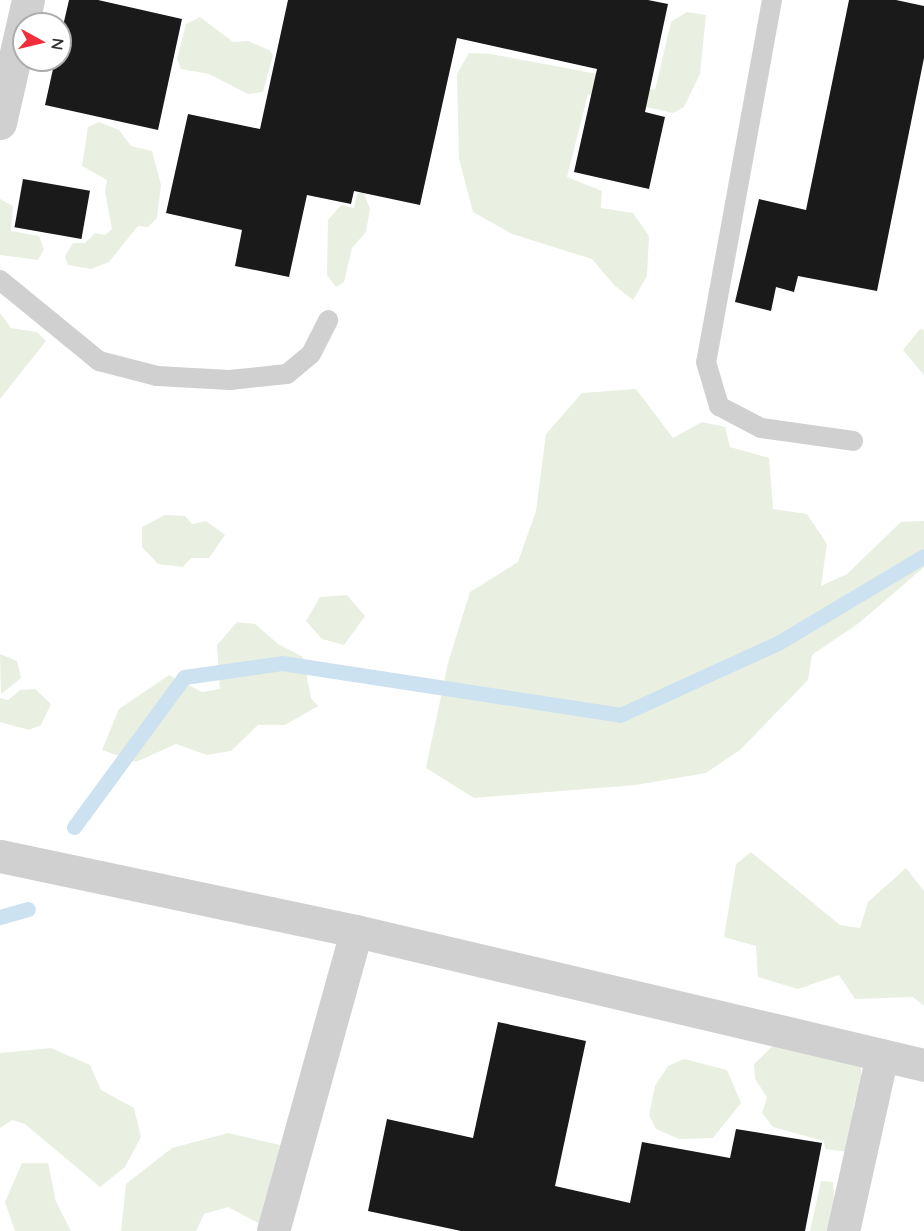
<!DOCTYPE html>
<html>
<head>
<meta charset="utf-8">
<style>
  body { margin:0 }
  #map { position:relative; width:924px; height:1231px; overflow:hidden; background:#fff; font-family:Quicksand,sans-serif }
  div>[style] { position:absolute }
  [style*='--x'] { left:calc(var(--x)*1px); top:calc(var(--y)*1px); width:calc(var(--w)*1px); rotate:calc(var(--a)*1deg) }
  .green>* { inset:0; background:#e9f0e1 }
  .stream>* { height:15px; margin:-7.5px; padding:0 7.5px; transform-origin:7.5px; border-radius:7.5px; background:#cde2f0 }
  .building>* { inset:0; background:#1a1a1a; transform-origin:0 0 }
  .lane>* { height:20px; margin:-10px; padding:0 10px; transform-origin:10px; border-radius:10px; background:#d0d0d0 }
  .street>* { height:33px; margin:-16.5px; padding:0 16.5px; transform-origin:16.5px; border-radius:16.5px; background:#d0d0d0 }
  span { translate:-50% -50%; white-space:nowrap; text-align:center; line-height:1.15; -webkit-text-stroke:6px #fff; paint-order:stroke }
  .north { position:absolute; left:12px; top:12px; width:60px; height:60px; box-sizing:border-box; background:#fff; border:2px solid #adadad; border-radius:50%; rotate:98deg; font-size:16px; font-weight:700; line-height:24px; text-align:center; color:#333 }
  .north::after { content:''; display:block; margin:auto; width:21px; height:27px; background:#f12e39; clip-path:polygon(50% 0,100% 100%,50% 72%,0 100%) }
</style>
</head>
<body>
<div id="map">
  <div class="green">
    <div style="clip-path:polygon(687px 12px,706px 15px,700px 74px,684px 107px,673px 113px,588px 94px,567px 177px,602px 191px,601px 208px,633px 213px,649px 236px,647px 276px,633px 300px,614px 285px,592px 259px,512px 234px,473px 212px,459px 159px,457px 74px,469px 53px,491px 54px,603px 75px,655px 90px,671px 22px)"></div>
    <div style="clip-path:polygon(200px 17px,233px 42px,248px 41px,269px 50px,273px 55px,263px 92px,248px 94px,209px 74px,181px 69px,177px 59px,186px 24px)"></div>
    <div style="clip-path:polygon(99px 122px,119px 130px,131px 146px,152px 151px,161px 185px,157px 218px,148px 227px,138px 226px,109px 262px,91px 269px,68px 265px,65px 256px,73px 243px,85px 243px,95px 233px,105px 235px,112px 229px,105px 192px,107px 180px,82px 166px,88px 127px)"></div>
    <div style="clip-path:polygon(357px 193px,364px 193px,370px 209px,366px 232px,352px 248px,344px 282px,336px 287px,327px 275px,328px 220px,341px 205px,354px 208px)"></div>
    <div style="clip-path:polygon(0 199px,13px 206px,11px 231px,39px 236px,44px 249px,38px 260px,0 255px)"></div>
    <div style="clip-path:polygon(0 313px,11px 328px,37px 332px,46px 341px,0 399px)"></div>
    <div style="clip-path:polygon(920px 329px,924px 330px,924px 375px,903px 350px)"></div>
    <div style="clip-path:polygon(636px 389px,673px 438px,702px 422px,725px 427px,730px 447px,769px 458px,773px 509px,807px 514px,827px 544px,821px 586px,847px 574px,901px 522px,924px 521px,924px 567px,859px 623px,812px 655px,808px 680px,740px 750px,706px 773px,636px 785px,474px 798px,426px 768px,448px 663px,470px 592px,518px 562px,536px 511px,546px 434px,582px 393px)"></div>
    <div style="clip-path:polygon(165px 515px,185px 516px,192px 524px,206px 521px,225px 535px,209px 558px,191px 558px,183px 567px,158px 564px,142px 547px,142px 527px)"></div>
    <div style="clip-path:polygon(347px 595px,365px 616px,344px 645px,322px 639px,306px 621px,320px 597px)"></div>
    <div style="clip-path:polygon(237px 622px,255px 624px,278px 644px,303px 657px,311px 698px,318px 706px,285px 725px,258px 725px,231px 751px,207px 755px,176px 744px,136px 762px,102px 750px,119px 709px,169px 675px,202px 692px,220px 689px,217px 645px)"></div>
    <div style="clip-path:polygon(0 654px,17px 661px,21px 678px,1px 694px)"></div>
    <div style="clip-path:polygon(35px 689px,51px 704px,41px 725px,29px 730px,0 722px,0 698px,8px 700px,20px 690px)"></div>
    <div style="clip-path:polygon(751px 852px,840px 925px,860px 928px,868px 902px,906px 868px,924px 891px,924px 1006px,913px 997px,855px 999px,839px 975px,798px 989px,758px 977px,756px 946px,724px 937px,736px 864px)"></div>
    <div style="clip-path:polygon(777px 1042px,860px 1060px,862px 1082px,853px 1107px,867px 1116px,849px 1152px,825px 1149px,824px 1141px,773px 1127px,762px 1113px,767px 1097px,755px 1079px,754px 1064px)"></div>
    <div style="clip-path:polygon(51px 1048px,90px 1065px,101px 1090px,134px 1108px,141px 1137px,125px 1167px,100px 1187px,25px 1124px,12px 1120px,0 1128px,0 1053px)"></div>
    <div style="clip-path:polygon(684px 1059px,727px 1070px,741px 1103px,713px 1138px,679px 1139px,656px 1129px,649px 1115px,655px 1086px,668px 1066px)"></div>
    <div style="clip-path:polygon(228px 1133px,280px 1145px,264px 1226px,228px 1207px,204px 1214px,196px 1231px,121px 1231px,126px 1184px,172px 1148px)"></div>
    <div style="clip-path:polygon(22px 1163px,48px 1163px,56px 1202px,71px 1231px,15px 1231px,5px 1202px)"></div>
    <div style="clip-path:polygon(821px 1181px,833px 1182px,836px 1231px,810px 1231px)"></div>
  </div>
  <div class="stream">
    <div style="--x:74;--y:827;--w:186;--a:-53.7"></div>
    <div style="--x:184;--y:677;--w:99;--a:-8.1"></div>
    <div style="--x:282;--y:663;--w:342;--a:8.7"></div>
    <div style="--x:620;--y:715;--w:174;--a:-24.5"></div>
    <div style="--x:778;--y:643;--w:170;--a:-30.8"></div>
    <div style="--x:0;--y:917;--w:29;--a:-16"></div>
  </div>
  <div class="building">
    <div style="clip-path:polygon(69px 0,98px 0,182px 19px,158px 130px,45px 105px,55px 60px,60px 60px,60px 39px)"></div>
    <div style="clip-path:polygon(288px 0,648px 0,668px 4px,645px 112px,665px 117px,649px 189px,574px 172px,597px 69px,457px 38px,420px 205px,354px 191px,351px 204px,307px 195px,289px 277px,235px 266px,242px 230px,166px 213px,188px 114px,260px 129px)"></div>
    <div style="clip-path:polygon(849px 0,896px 0,924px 6px,924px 58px,877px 291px,798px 276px,794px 292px,776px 287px,771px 311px,735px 302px,759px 199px,806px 210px)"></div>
    <div style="left:23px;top:179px;width:68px;height:49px;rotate:10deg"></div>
    <div style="clip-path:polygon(498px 1022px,586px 1041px,555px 1186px,630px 1203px,642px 1142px,730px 1158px,736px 1129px,822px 1143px,805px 1231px,461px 1231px,368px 1211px,387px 1119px,473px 1138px)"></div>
  </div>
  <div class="lane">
    <div style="--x:772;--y:0;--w:368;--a:100.3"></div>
    <div style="--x:706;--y:362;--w:46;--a:73.5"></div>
    <div style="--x:719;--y:406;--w:47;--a:27.6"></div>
    <div style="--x:761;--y:428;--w:93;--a:8"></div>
    <div style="--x:0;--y:280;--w:128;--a:39.3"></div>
    <div style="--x:99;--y:361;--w:60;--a:14.5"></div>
    <div style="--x:157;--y:376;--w:73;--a:3.1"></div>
    <div style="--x:230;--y:380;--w:57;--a:-6"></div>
    <div style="--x:287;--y:374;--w:31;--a:-40"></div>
    <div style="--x:311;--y:354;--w:38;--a:-63"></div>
  </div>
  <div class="street">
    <div style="--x:0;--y:123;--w:126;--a:-77.2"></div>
    <div style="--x:0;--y:856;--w:364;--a:11.9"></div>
    <div style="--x:356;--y:931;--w:584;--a:13.27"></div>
    <div style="--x:273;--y:1231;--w:311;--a:-74.5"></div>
    <div style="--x:843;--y:1231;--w:180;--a:-77.5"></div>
  </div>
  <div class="north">N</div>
</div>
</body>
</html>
